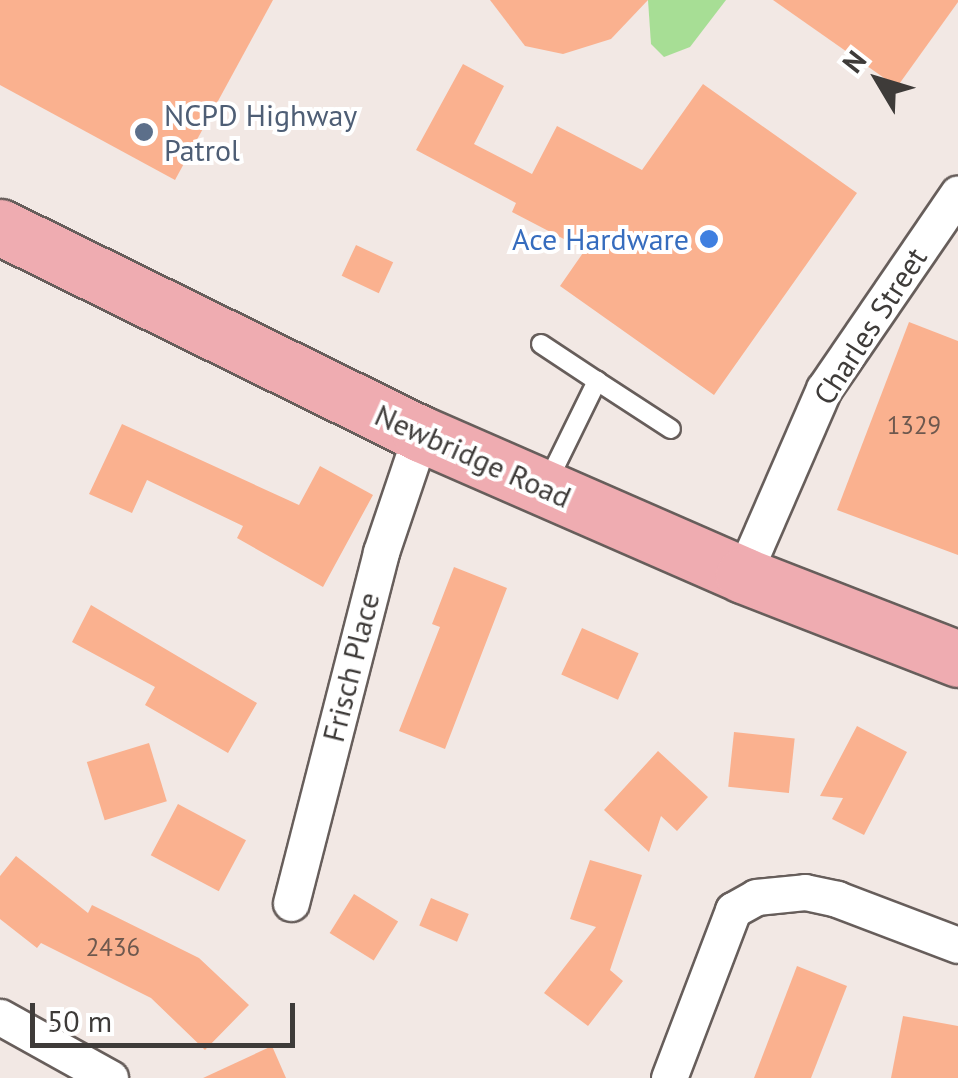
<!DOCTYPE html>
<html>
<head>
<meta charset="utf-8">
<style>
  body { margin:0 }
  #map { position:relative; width:958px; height:1078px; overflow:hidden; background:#f2e8e4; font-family:"PT Sans",sans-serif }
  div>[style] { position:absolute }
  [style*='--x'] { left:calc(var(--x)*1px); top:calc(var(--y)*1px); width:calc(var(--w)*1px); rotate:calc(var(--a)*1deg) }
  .green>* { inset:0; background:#a7de95 }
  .building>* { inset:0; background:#fab18f; transform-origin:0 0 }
  .roads { filter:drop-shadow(2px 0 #675e5b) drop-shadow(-2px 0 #675e5b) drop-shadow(0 2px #675e5b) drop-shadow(0 -2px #675e5b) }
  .service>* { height:18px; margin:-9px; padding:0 9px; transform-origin:9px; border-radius:9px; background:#fff }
  .minor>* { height:35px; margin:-17.5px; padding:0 17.5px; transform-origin:17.5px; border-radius:17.5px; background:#fff }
  .primary>* { height:55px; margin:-27.5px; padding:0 27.5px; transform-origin:27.5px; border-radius:27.5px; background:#efacb1 }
  .dots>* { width:28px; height:28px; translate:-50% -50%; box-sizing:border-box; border:5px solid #fff; border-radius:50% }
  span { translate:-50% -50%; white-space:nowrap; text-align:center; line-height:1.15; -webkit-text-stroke:8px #fff; paint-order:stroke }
  .number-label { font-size:25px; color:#6d584e }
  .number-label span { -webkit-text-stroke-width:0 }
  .service-label { font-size:30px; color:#4e5e75 }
  .left { translate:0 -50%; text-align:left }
  .shop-label { font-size:30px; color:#366cbe }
  .right { translate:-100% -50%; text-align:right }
  .street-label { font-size:30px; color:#3e3b39 }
  .north { position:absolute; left:828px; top:30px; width:100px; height:100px; -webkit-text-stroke:8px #fff; paint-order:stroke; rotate:308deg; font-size:28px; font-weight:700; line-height:40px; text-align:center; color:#3e3b39 }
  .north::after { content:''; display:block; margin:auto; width:35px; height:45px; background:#3e3b39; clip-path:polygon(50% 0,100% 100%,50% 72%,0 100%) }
  .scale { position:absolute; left:30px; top:1003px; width:265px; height:45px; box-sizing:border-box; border:5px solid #3e3b39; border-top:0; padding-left:12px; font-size:30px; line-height:35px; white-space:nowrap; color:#3e3b39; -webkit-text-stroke:8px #fff; paint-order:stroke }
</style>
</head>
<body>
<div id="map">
  <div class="green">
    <div style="clip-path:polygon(648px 0,726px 0,690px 47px,664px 57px,651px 44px)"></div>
  </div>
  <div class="building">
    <div style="clip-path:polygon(0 0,273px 0,175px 180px,0 85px)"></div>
    <div style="clip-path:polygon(490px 0,648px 0,611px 39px,563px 54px,525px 46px)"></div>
    <div style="clip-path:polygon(773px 0,958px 0,958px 2px,897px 87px)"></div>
    <div style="clip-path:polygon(463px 64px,504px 86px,474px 144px,532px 174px,557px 126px,642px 170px,703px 84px,857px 193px,714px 395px,560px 286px,585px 250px,512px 212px,516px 203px,416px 150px)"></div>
    <div style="left:356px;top:245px;width:41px;height:34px;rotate:25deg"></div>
    <div style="clip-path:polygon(909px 322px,958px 341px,958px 555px,837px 510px)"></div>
    <div style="clip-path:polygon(122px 424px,299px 505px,320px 466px,373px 495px,323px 587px,237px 538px,243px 526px,147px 480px,132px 513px,89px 494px)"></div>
    <div style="clip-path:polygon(454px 567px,507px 588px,445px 749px,399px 731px,440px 627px,432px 624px)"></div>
    <div style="clip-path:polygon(91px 605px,257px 703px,228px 753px,145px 705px,155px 687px,72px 642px)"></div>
    <div style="left:582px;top:628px;width:62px;height:51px;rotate:24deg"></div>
    <div style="clip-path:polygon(857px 726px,907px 752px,864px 835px,832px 819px,843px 798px,820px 796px)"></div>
    <div style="left:734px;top:732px;width:61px;height:55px;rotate:6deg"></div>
    <div style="left:149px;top:743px;width:61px;height:65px;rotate:73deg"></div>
    <div style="clip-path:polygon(658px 751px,708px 797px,677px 831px,661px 816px,649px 852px,604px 810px)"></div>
    <div style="left:178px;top:804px;width:77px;height:58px;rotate:28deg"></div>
    <div style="clip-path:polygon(16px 856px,88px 913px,92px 905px,199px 958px,249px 1005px,205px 1050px,151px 998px,41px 943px,37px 948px,0 919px,0 876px)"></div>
    <div style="clip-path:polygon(590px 860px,642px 875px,610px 970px,623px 981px,588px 1026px,544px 993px,596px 927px,570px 919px)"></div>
    <div style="left:354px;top:894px;width:52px;height:46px;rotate:32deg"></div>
    <div style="left:431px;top:898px;width:41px;height:30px;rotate:23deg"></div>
    <div style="clip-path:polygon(797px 966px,847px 986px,811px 1078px,754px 1078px)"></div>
    <div style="clip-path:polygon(903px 1016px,958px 1026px,958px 1078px,891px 1078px)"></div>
    <div style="clip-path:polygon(272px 1046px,286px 1078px,203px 1078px)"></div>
  </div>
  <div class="roads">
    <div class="service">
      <div style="--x:541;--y:344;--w:67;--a:33.5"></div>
      <div style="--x:547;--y:483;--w:114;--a:-63.9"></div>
      <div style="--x:597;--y:381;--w:88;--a:33"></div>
    </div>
    <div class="minor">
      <div style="--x:743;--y:575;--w:203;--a:-66.5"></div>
      <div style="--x:824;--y:389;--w:237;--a:-55.6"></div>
      <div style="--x:291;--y:903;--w:362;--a:-75.6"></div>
      <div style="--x:381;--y:552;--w:125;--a:-71.3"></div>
      <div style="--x:0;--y:1017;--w:126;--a:29"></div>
      <div style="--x:669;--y:1078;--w:180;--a:-69.1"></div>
      <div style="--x:733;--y:910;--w:26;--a:-29"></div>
      <div style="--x:756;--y:897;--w:49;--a:-5.8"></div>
      <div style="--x:805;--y:892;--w:33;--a:12"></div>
      <div style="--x:837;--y:899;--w:129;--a:20.8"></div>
    </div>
    <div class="primary">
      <div style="--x:0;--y:227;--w:469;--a:26.2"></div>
      <div style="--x:421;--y:434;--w:352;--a:23.6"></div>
      <div style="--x:743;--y:575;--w:231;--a:21.3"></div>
    </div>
  </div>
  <div class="dots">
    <div style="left:144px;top:132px;background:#5c6f8a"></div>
    <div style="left:709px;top:239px;background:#3f7fe0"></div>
  </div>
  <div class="number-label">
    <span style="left:914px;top:425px">1329</span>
    <span style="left:113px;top:947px">2436</span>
  </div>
  <div class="service-label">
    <span class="left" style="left:164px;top:132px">NCPD Highway<br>Patrol</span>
  </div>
  <div class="shop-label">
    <span class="right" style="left:689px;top:239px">Ace Hardware</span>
  </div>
  <div class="street-label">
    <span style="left:870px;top:326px;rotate:-57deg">Charles Street</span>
    <span style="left:473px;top:456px;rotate:24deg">Newbridge Road</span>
    <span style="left:351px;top:667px;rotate:-76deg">Frisch Place</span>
  </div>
  <div class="north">N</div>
  <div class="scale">50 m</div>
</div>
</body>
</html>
